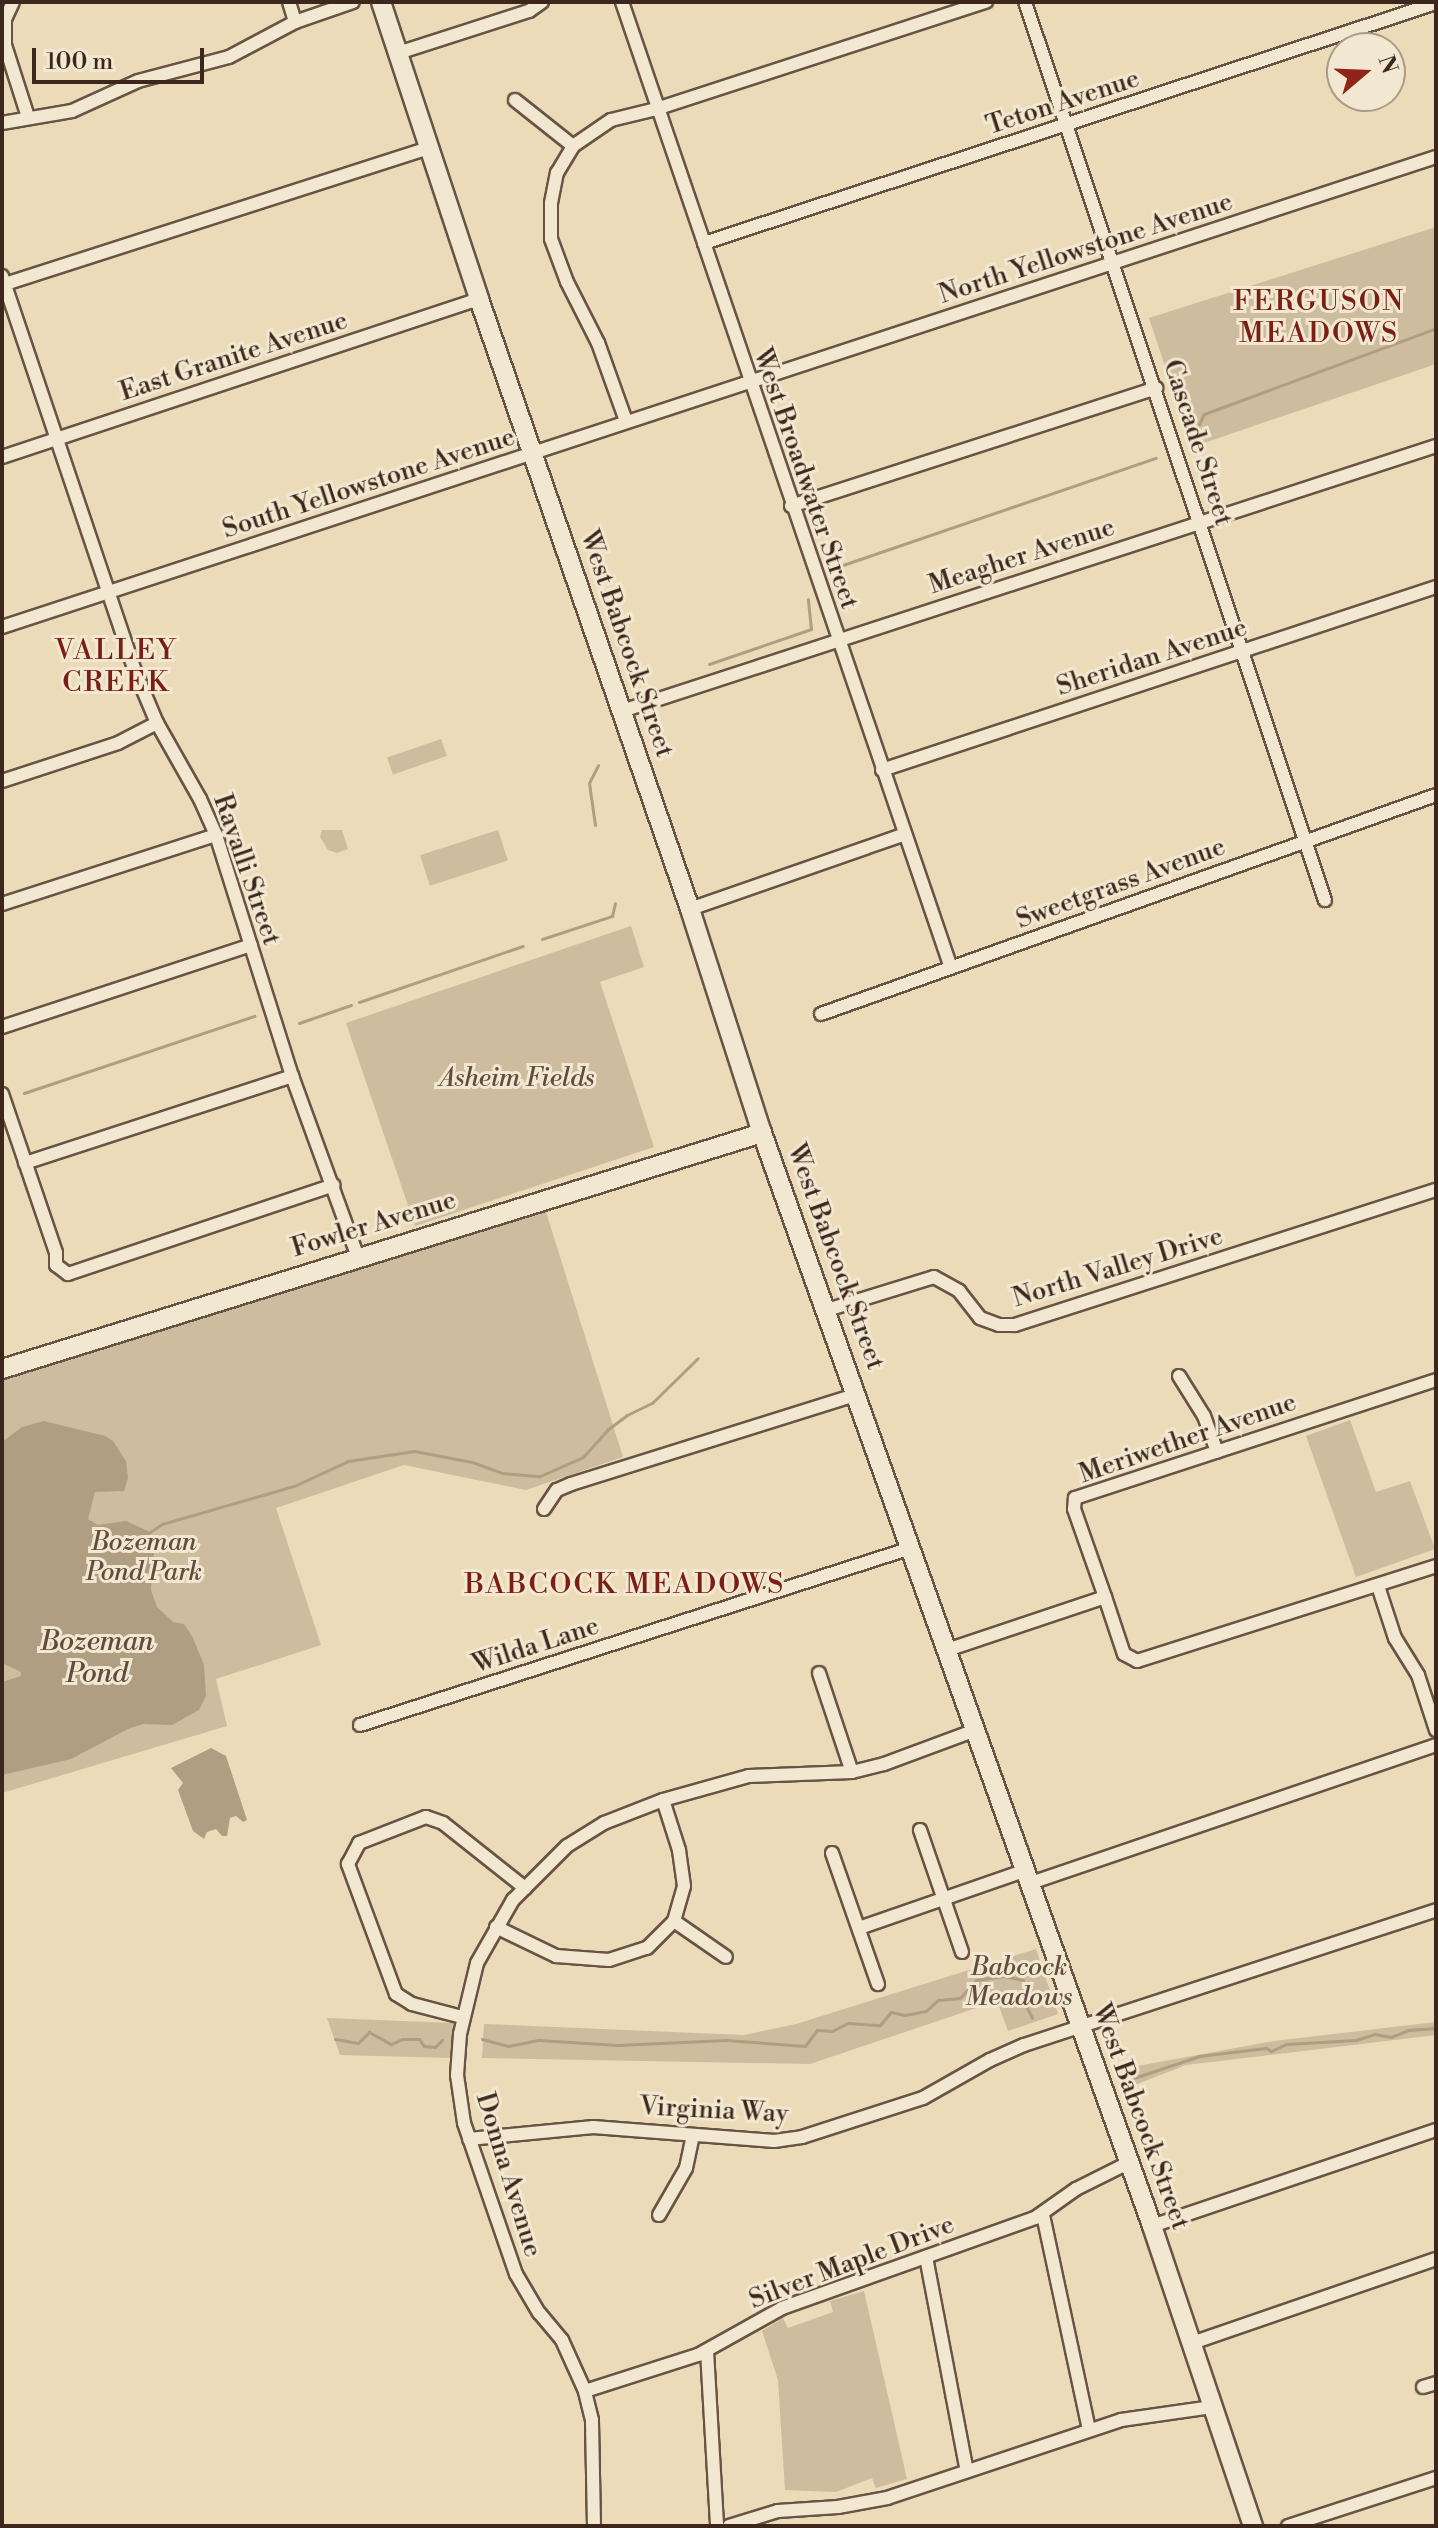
<!DOCTYPE html>
<html>
<head>
<meta charset="utf-8">
<style>
  body { margin:0 }
  #map { position:relative; width:1438px; height:2528px; overflow:hidden; background:#ebdbb8; font-family:"Libre Bodoni",serif }
  div>[style] { position:absolute }
  [style*='--x'] { left:calc(var(--x)*1px); top:calc(var(--y)*1px); width:calc(var(--w)*1px); rotate:calc(var(--a)*1deg) }
  .green>* { inset:0; background:#cdbc9e; transform-origin:0 0 }
  .water>* { inset:0; background:#b09e83 }
  .stream>* { height:3px; margin:-1.5px; padding:0 1.5px; transform-origin:1.5px; border-radius:1.5px; background:#b09e83 }
  .roads { filter:drop-shadow(2px 0 #685444) drop-shadow(-2px 0 #685444) drop-shadow(0 2px #685444) drop-shadow(0 -2px #685444) }
  .street>* { height:12px; margin:-6px; padding:0 6px; transform-origin:6px; border-radius:6px; background:#f2e8d1 }
  .secondary>* { height:18px; margin:-9px; padding:0 9px; transform-origin:9px; border-radius:9px; background:#f2e8d1 }
  span { translate:-50% -50%; white-space:nowrap; text-align:center; line-height:1.15; -webkit-text-stroke:6px #f2e8d1; paint-order:stroke }
  .street-label { font-size:26px; color:#3d271d }
  .park-label { font-size:26px; color:#614c3d; font-style:italic }
  .neighbourhood-label { font-size:28px; color:#7a1f14; letter-spacing:2px }
  .water-label { font-size:28px; color:#604b3c; font-style:italic }
  .frame { position:absolute; inset:0; border:4px solid #3d271d; pointer-events:none }
  .north { position:absolute; left:1326px; top:32px; width:80px; height:80px; box-sizing:border-box; background:#f2e8d1; border:2px solid #aa9b89; border-radius:50%; rotate:71deg; font-size:22px; font-weight:700; line-height:32px; text-align:center; color:#3d271d }
  .north::after { content:''; display:block; margin:auto; width:28px; height:36px; background:#8f2418; clip-path:polygon(50% 0,100% 100%,50% 72%,0 100%) }
  .scale { position:absolute; left:32px; top:48px; width:172px; height:36px; box-sizing:border-box; border:4px solid #3d271d; border-top:0; padding-left:10px; font-size:24px; line-height:28px; white-space:nowrap; color:#3d271d; -webkit-text-stroke:6px #f2e8d1; paint-order:stroke }
</style>
</head>
<body>
<div id="map">
  <div class="green">
    <div style="clip-path:polygon(1436px 227px,1436px 364px,1192px 447px,1149px 318px)"></div>
    <div style="left:441px;top:739px;width:18px;height:57px;rotate:71deg"></div>
    <div style="clip-path:polygon(322px 830px,342px 830px,348px 849px,337px 853px,328px 850px,320px 837px)"></div>
    <div style="left:498px;top:830px;width:32px;height:82px;rotate:72deg"></div>
    <div style="clip-path:polygon(631px 926px,644px 967px,600px 982px,654px 1147px,415px 1226px,346px 1023px)"></div>
    <div style="clip-path:polygon(545px 1209px,623px 1457px,526px 1490px,404px 1465px,276px 1508px,321px 1645px,216px 1679px,227px 1726px,2px 1793px,2px 1379px)"></div>
    <div style="clip-path:polygon(1350px 1420px,1376px 1492px,1410px 1481px,1435px 1549px,1356px 1577px,1306px 1436px)"></div>
    <div style="clip-path:polygon(1036px 1949px,1058px 2014px,1008px 2031px,997px 2001px,810px 2064px,482px 2058px,484px 2024px,744px 2035px,796px 2024px)"></div>
    <div style="clip-path:polygon(327px 2018px,453px 2023px,450px 2058px,340px 2055px)"></div>
    <div style="clip-path:polygon(1436px 2022px,1436px 2035px,1186px 2065px,1122px 2090px,1116px 2070px,1274px 2041px)"></div>
    <div style="clip-path:polygon(864px 2291px,907px 2479px,876px 2488px,872px 2478px,836px 2492px,785px 2490px,778px 2380px,762px 2331px,783px 2318px,788px 2328px,833px 2312px,830px 2301px)"></div>
  </div>
  <div class="water">
    <div style="clip-path:polygon(44px 1421px,105px 1436px,113px 1441px,126px 1461px,128px 1478px,124px 1491px,95px 1492px,88px 1519px,98px 1525px,126px 1521px,150px 1532px,154px 1554px,151px 1590px,157px 1607px,173px 1622px,184px 1624px,193px 1638px,204px 1665px,206px 1696px,199px 1710px,172px 1725px,144px 1724px,130px 1728px,71px 1759px,2px 1775px,2px 1682px,21px 1676px,21px 1672px,2px 1663px,2px 1442px,22px 1427px)"></div>
    <div style="clip-path:polygon(211px 1748px,226px 1756px,247px 1820px,243px 1822px,236px 1816px,230px 1818px,227px 1836px,222px 1836px,216px 1829px,207px 1832px,204px 1839px,193px 1831px,178px 1790px,183px 1783px,171px 1768px)"></div>
  </div>
  <div class="stream">
    <div style="--x:1194;--y:435;--w:23;--a:-65"></div>
    <div style="--x:1204;--y:414;--w:247;--a:-20.3"></div>
    <div style="--x:834;--y:568;--w:340;--a:-18.9"></div>
    <div style="--x:709;--y:664;--w:108;--a:-18.9"></div>
    <div style="--x:811;--y:629;--w:30;--a:-96"></div>
    <div style="--x:595;--y:825;--w:42;--a:-98.1"></div>
    <div style="--x:589;--y:783;--w:20;--a:-63"></div>
    <div style="--x:542;--y:939;--w:74;--a:-18.2"></div>
    <div style="--x:612;--y:916;--w:13;--a:-77"></div>
    <div style="--x:359;--y:1002;--w:173;--a:-18.9"></div>
    <div style="--x:299;--y:1023;--w:55;--a:-19.1"></div>
    <div style="--x:24;--y:1093;--w:243;--a:-18.5"></div>
    <div style="--x:150;--y:1532;--w:14;--a:-34"></div>
    <div style="--x:162;--y:1524;--w:137;--a:-16.1"></div>
    <div style="--x:294;--y:1486;--w:60;--a:-24.8"></div>
    <div style="--x:348;--y:1461;--w:67;--a:-8.6"></div>
    <div style="--x:414;--y:1451;--w:59;--a:10.7"></div>
    <div style="--x:472;--y:1462;--w:32;--a:20"></div>
    <div style="--x:502;--y:1473;--w:38;--a:5"></div>
    <div style="--x:540;--y:1476;--w:47;--a:-23.8"></div>
    <div style="--x:583;--y:1457;--w:36;--a:-48"></div>
    <div style="--x:607;--y:1430;--w:25;--a:-37"></div>
    <div style="--x:627;--y:1415;--w:28;--a:-26"></div>
    <div style="--x:652;--y:1403;--w:64;--a:-44.4"></div>
    <div style="--x:335;--y:2039;--w:23;--a:10"></div>
    <div style="--x:358;--y:2043;--w:16;--a:-45"></div>
    <div style="--x:369;--y:2032;--w:25;--a:29"></div>
    <div style="--x:391;--y:2044;--w:12;--a:-24"></div>
    <div style="--x:402;--y:2039;--w:17;--a:0"></div>
    <div style="--x:419;--y:2039;--w:9;--a:54"></div>
    <div style="--x:424;--y:2046;--w:11;--a:5"></div>
    <div style="--x:435;--y:2047;--w:10;--a:-45"></div>
    <div style="--x:482;--y:2039;--w:27;--a:15"></div>
    <div style="--x:508;--y:2046;--w:31;--a:-11"></div>
    <div style="--x:538;--y:2040;--w:80;--a:3.6"></div>
    <div style="--x:618;--y:2045;--w:108;--a:-2.7"></div>
    <div style="--x:726;--y:2040;--w:79;--a:4.3"></div>
    <div style="--x:805;--y:2046;--w:20;--a:-53"></div>
    <div style="--x:817;--y:2030;--w:15;--a:4"></div>
    <div style="--x:832;--y:2031;--w:18;--a:-27"></div>
    <div style="--x:848;--y:2023;--w:32;--a:4"></div>
    <div style="--x:880;--y:2025;--w:17;--a:-50"></div>
    <div style="--x:891;--y:2012;--w:14;--a:12"></div>
    <div style="--x:905;--y:2015;--w:21;--a:-11"></div>
    <div style="--x:926;--y:2011;--w:16;--a:-43"></div>
    <div style="--x:938;--y:2000;--w:22;--a:-5"></div>
    <div style="--x:960;--y:1998;--w:24;--a:-48"></div>
    <div style="--x:976;--y:1980;--w:27;--a:-8"></div>
    <div style="--x:1003;--y:1976;--w:20;--a:11"></div>
    <div style="--x:1023;--y:1980;--w:20;--a:90"></div>
    <div style="--x:1023;--y:2000;--w:20;--a:63"></div>
    <div style="--x:1119;--y:2083;--w:84;--a:-18.6"></div>
    <div style="--x:1199;--y:2056;--w:67;--a:-6.8"></div>
    <div style="--x:1266;--y:2048;--w:6;--a:31"></div>
    <div style="--x:1271;--y:2051;--w:17;--a:-25"></div>
    <div style="--x:1286;--y:2044;--w:70;--a:-3.3"></div>
    <div style="--x:1356;--y:2040;--w:20;--a:-18"></div>
    <div style="--x:1375;--y:2034;--w:16;--a:11"></div>
    <div style="--x:1391;--y:2037;--w:18;--a:-22"></div>
    <div style="--x:1408;--y:2030;--w:28;--a:-4"></div>
  </div>
  <div class="roads">
    <div class="street">
      <div style="--x:13;--y:2;--w:19;--a:115"></div>
      <div style="--x:5;--y:19;--w:26;--a:90"></div>
      <div style="--x:5;--y:45;--w:76;--a:72.3"></div>
      <div style="--x:289;--y:2;--w:21;--a:73"></div>
      <div style="--x:622;--y:2;--w:1020;--a:71.19"></div>
      <div style="--x:1025;--y:2;--w:947;--a:71.53"></div>
      <div style="--x:398;--y:53;--w:138;--a:-17.8"></div>
      <div style="--x:529;--y:11;--w:16;--a:-35"></div>
      <div style="--x:515;--y:100;--w:74;--a:38.4"></div>
      <div style="--x:2;--y:123;--w:71;--a:-9.7"></div>
      <div style="--x:72;--y:111;--w:72;--a:-24.4"></div>
      <div style="--x:138;--y:81;--w:94;--a:-14.8"></div>
      <div style="--x:229;--y:57;--w:75;--a:-27.9"></div>
      <div style="--x:295;--y:22;--w:61;--a:-19"></div>
      <div style="--x:704;--y:243;--w:770;--a:-18.15"></div>
      <div style="--x:2;--y:276;--w:417;--a:71.4"></div>
      <div style="--x:135;--y:671;--w:56;--a:67.1"></div>
      <div style="--x:157;--y:723;--w:87;--a:60.5"></div>
      <div style="--x:200;--y:799;--w:39;--a:66"></div>
      <div style="--x:216;--y:835;--w:253;--a:72.5"></div>
      <div style="--x:292;--y:1076;--w:193;--a:70"></div>
      <div style="--x:2;--y:285;--w:448;--a:-17.8"></div>
      <div style="--x:626;--y:421;--w:83;--a:-109.7"></div>
      <div style="--x:598;--y:343;--w:68;--a:-116.9"></div>
      <div style="--x:567;--y:282;--w:46;--a:-110.4"></div>
      <div style="--x:551;--y:239;--w:36;--a:-90"></div>
      <div style="--x:551;--y:203;--w:31;--a:-79"></div>
      <div style="--x:557;--y:173;--w:31;--a:-59"></div>
      <div style="--x:573;--y:146;--w:46;--a:-34.4"></div>
      <div style="--x:611;--y:120;--w:46;--a:-13.7"></div>
      <div style="--x:656;--y:109;--w:347;--a:-18"></div>
      <div style="--x:2;--y:457;--w:502;--a:-18.33"></div>
      <div style="--x:791;--y:506;--w:384;--a:-17.9"></div>
      <div style="--x:2;--y:627;--w:1509;--a:-18.15"></div>
      <div style="--x:622;--y:711;--w:856;--a:-18.03"></div>
      <div style="--x:882;--y:770;--w:583;--a:-18.28"></div>
      <div style="--x:2;--y:781;--w:122;--a:-18.1"></div>
      <div style="--x:118;--y:743;--w:44;--a:-27.1"></div>
      <div style="--x:2;--y:904;--w:225;--a:-17.9"></div>
      <div style="--x:690;--y:909;--w:225;--a:-19.2"></div>
      <div style="--x:821;--y:1014;--w:653;--a:-19.6"></div>
      <div style="--x:2;--y:1027;--w:262;--a:-18.2"></div>
      <div style="--x:2;--y:1094;--w:168;--a:71.2"></div>
      <div style="--x:56;--y:1253;--w:12;--a:90"></div>
      <div style="--x:56;--y:1265;--w:15;--a:37"></div>
      <div style="--x:68;--y:1274;--w:280;--a:-18.5"></div>
      <div style="--x:25;--y:1163;--w:281;--a:-18"></div>
      <div style="--x:827;--y:1310;--w:112;--a:-17.1"></div>
      <div style="--x:934;--y:1277;--w:29;--a:29"></div>
      <div style="--x:959;--y:1291;--w:34;--a:52"></div>
      <div style="--x:980;--y:1318;--w:20;--a:20"></div>
      <div style="--x:999;--y:1325;--w:16;--a:0"></div>
      <div style="--x:1015;--y:1325;--w:442;--a:-17.8"></div>
      <div style="--x:1179;--y:1376;--w:47;--a:58"></div>
      <div style="--x:1204;--y:1416;--w:38;--a:70"></div>
      <div style="--x:544;--y:1509;--w:23;--a:-56"></div>
      <div style="--x:557;--y:1490;--w:15;--a:-23"></div>
      <div style="--x:571;--y:1484;--w:301;--a:-17.4"></div>
      <div style="--x:1378;--y:1586;--w:55;--a:71.9"></div>
      <div style="--x:1395;--y:1638;--w:44;--a:58.1"></div>
      <div style="--x:1418;--y:1675;--w:58;--a:71.9"></div>
      <div style="--x:1105;--y:1597;--w:60;--a:71.6"></div>
      <div style="--x:1124;--y:1654;--w:15;--a:28"></div>
      <div style="--x:1137;--y:1661;--w:314;--a:-17.6"></div>
      <div style="--x:944;--y:1651;--w:170;--a:-18.5"></div>
      <div style="--x:1105;--y:1597;--w:93;--a:-109.4"></div>
      <div style="--x:1074;--y:1509;--w:11;--a:-85"></div>
      <div style="--x:1075;--y:1498;--w:380;--a:-18.1"></div>
      <div style="--x:819;--y:1673;--w:104;--a:71.6"></div>
      <div style="--x:360;--y:1725;--w:576;--a:-17.81"></div>
      <div style="--x:920;--y:1830;--w:129;--a:71"></div>
      <div style="--x:832;--y:1853;--w:139;--a:70.7"></div>
      <div style="--x:1028;--y:1884;--w:431;--a:-18.8"></div>
      <div style="--x:674;--y:1921;--w:63;--a:34.7"></div>
      <div style="--x:496;--y:1927;--w:67;--a:25.8"></div>
      <div style="--x:556;--y:1956;--w:53;--a:4.3"></div>
      <div style="--x:609;--y:1960;--w:40;--a:-18"></div>
      <div style="--x:647;--y:1948;--w:38;--a:-45"></div>
      <div style="--x:674;--y:1921;--w:36;--a:-74"></div>
      <div style="--x:684;--y:1886;--w:36;--a:-98"></div>
      <div style="--x:679;--y:1850;--w:52;--a:-107.7"></div>
      <div style="--x:859;--y:1928;--w:175;--a:-19.1"></div>
      <div style="--x:462;--y:2017;--w:52;--a:-165.4"></div>
      <div style="--x:412;--y:2004;--w:19;--a:-148"></div>
      <div style="--x:396;--y:1994;--w:139;--a:-110.3"></div>
      <div style="--x:348;--y:1864;--w:24;--a:-62"></div>
      <div style="--x:359;--y:1843;--w:72;--a:-21.2"></div>
      <div style="--x:426;--y:1817;--w:18;--a:19"></div>
      <div style="--x:443;--y:1823;--w:105;--a:38.4"></div>
      <div style="--x:469;--y:2139;--w:125;--a:-5.5"></div>
      <div style="--x:593;--y:2127;--w:182;--a:4.4"></div>
      <div style="--x:774;--y:2141;--w:28;--a:-8"></div>
      <div style="--x:802;--y:2137;--w:127;--a:-17.9"></div>
      <div style="--x:923;--y:2098;--w:77;--a:-29.6"></div>
      <div style="--x:990;--y:2060;--w:37;--a:-24"></div>
      <div style="--x:1024;--y:2045;--w:434;--a:-18.1"></div>
      <div style="--x:659;--y:2215;--w:54;--a:-60.1"></div>
      <div style="--x:686;--y:2168;--w:33;--a:-78"></div>
      <div style="--x:1043;--y:2215;--w:220;--a:77.9"></div>
      <div style="--x:1152;--y:2226;--w:300;--a:-18.7"></div>
      <div style="--x:926;--y:2257;--w:218;--a:79.2"></div>
      <div style="--x:1192;--y:2343;--w:258;--a:-19"></div>
      <div style="--x:707;--y:2351;--w:175;--a:86.7"></div>
      <div style="--x:1423;--y:2387;--w:14;--a:-17"></div>
      <div style="--x:585;--y:2391;--w:119;--a:-17.7"></div>
      <div style="--x:698;--y:2355;--w:96;--a:-29.2"></div>
      <div style="--x:782;--y:2308;--w:269;--a:-19.6"></div>
      <div style="--x:1035;--y:2218;--w:50;--a:-35.3"></div>
      <div style="--x:1076;--y:2189;--w:58;--a:-26.6"></div>
      <div style="--x:594;--y:2526;--w:106;--a:-91.1"></div>
      <div style="--x:592;--y:2420;--w:30;--a:-104"></div>
      <div style="--x:585;--y:2391;--w:56;--a:-114.3"></div>
      <div style="--x:562;--y:2340;--w:35;--a:-130"></div>
      <div style="--x:539;--y:2313;--w:45;--a:-120.5"></div>
      <div style="--x:516;--y:2274;--w:160;--a:-109"></div>
      <div style="--x:464;--y:2123;--w:49;--a:-98.3"></div>
      <div style="--x:457;--y:2075;--w:41;--a:-85.8"></div>
      <div style="--x:460;--y:2034;--w:73;--a:-76.5"></div>
      <div style="--x:477;--y:1963;--w:73;--a:-60.3"></div>
      <div style="--x:513;--y:1900;--w:76;--a:-45"></div>
      <div style="--x:567;--y:1846;--w:44;--a:-31.9"></div>
      <div style="--x:604;--y:1823;--w:63;--a:-21.3"></div>
      <div style="--x:663;--y:1800;--w:89;--a:-15.6"></div>
      <div style="--x:749;--y:1776;--w:103;--a:-2.2"></div>
      <div style="--x:852;--y:1772;--w:33;--a:-14"></div>
      <div style="--x:884;--y:1764;--w:95;--a:-20.3"></div>
      <div style="--x:729;--y:2526;--w:51;--a:-17"></div>
      <div style="--x:778;--y:2511;--w:60;--a:-3.8"></div>
      <div style="--x:838;--y:2507;--w:50;--a:-10.4"></div>
      <div style="--x:887;--y:2498;--w:247;--a:-18.4"></div>
      <div style="--x:1121;--y:2420;--w:92;--a:-8.1"></div>
      <div style="--x:1288;--y:2526;--w:156;--a:-18"></div>
    </div>
    <div class="secondary">
      <div style="--x:381;--y:2;--w:313;--a:71.7"></div>
      <div style="--x:479;--y:299;--w:645;--a:70.92"></div>
      <div style="--x:690;--y:909;--w:235;--a:72.2"></div>
      <div style="--x:762;--y:1133;--w:1160;--a:70.36"></div>
      <div style="--x:1152;--y:2226;--w:317;--a:71.4"></div>
      <div style="--x:2;--y:1369;--w:796;--a:-17.25"></div>
    </div>
  </div>
  <div class="street-label">
    <span style="left:1063px;top:103px;rotate:-18deg">Teton Avenue</span>
    <span style="left:1086px;top:249px;rotate:-18deg">North Yellowstone Avenue</span>
    <span style="left:234px;top:357px;rotate:-18deg">East Granite Avenue</span>
    <span style="left:1197px;top:443px;rotate:72deg">Cascade Street</span>
    <span style="left:805px;top:479px;rotate:71deg">West Broadwater Street</span>
    <span style="left:369px;top:484px;rotate:-18deg">South Yellowstone Avenue</span>
    <span style="left:1022px;top:557px;rotate:-18deg">Meagher Avenue</span>
    <span style="left:626px;top:644px;rotate:71deg">West Babcock Street</span>
    <span style="left:1152px;top:658px;rotate:-18deg">Sheridan Avenue</span>
    <span style="left:246px;top:870px;rotate:71deg">Ravalli Street</span>
    <span style="left:1121px;top:884px;rotate:-20deg">Sweetgrass Avenue</span>
    <span style="left:374px;top:1225px;rotate:-17deg">Fowler Avenue</span>
    <span style="left:835px;top:1257px;rotate:70deg">West Babcock Street</span>
    <span style="left:1118px;top:1268px;rotate:-17deg">North Valley Drive</span>
    <span style="left:1188px;top:1439px;rotate:-19deg">Meriwether Avenue</span>
    <span style="left:536px;top:1646px;rotate:-18deg">Wilda Lane</span>
    <span style="left:714px;top:2111px;rotate:3deg">Virginia Way</span>
    <span style="left:1140px;top:2117px;rotate:70deg">West Babcock Street</span>
    <span style="left:508px;top:2175px;rotate:73deg">Donna Avenue</span>
    <span style="left:852px;top:2263px;rotate:-21deg">Silver Maple Drive</span>
  </div>
  <div class="park-label">
    <span style="left:517px;top:1079px">Asheim Fields</span>
    <span style="left:144px;top:1558px">Bozeman<br>Pond Park</span>
    <span style="left:1019px;top:1983px">Babcock<br>Meadows</span>
  </div>
  <div class="neighbourhood-label">
    <span style="left:1319px;top:318px">FERGUSON<br>MEADOWS</span>
    <span style="left:116px;top:667px">VALLEY<br>CREEK</span>
    <span style="left:625px;top:1585px">BABCOCK MEADOWS</span>
  </div>
  <div class="water-label">
    <span style="left:97px;top:1658px">Bozeman<br>Pond</span>
  </div>
  <div class="frame"></div>
  <div class="north">N</div>
  <div class="scale">100 m</div>
</div>
</body>
</html>
